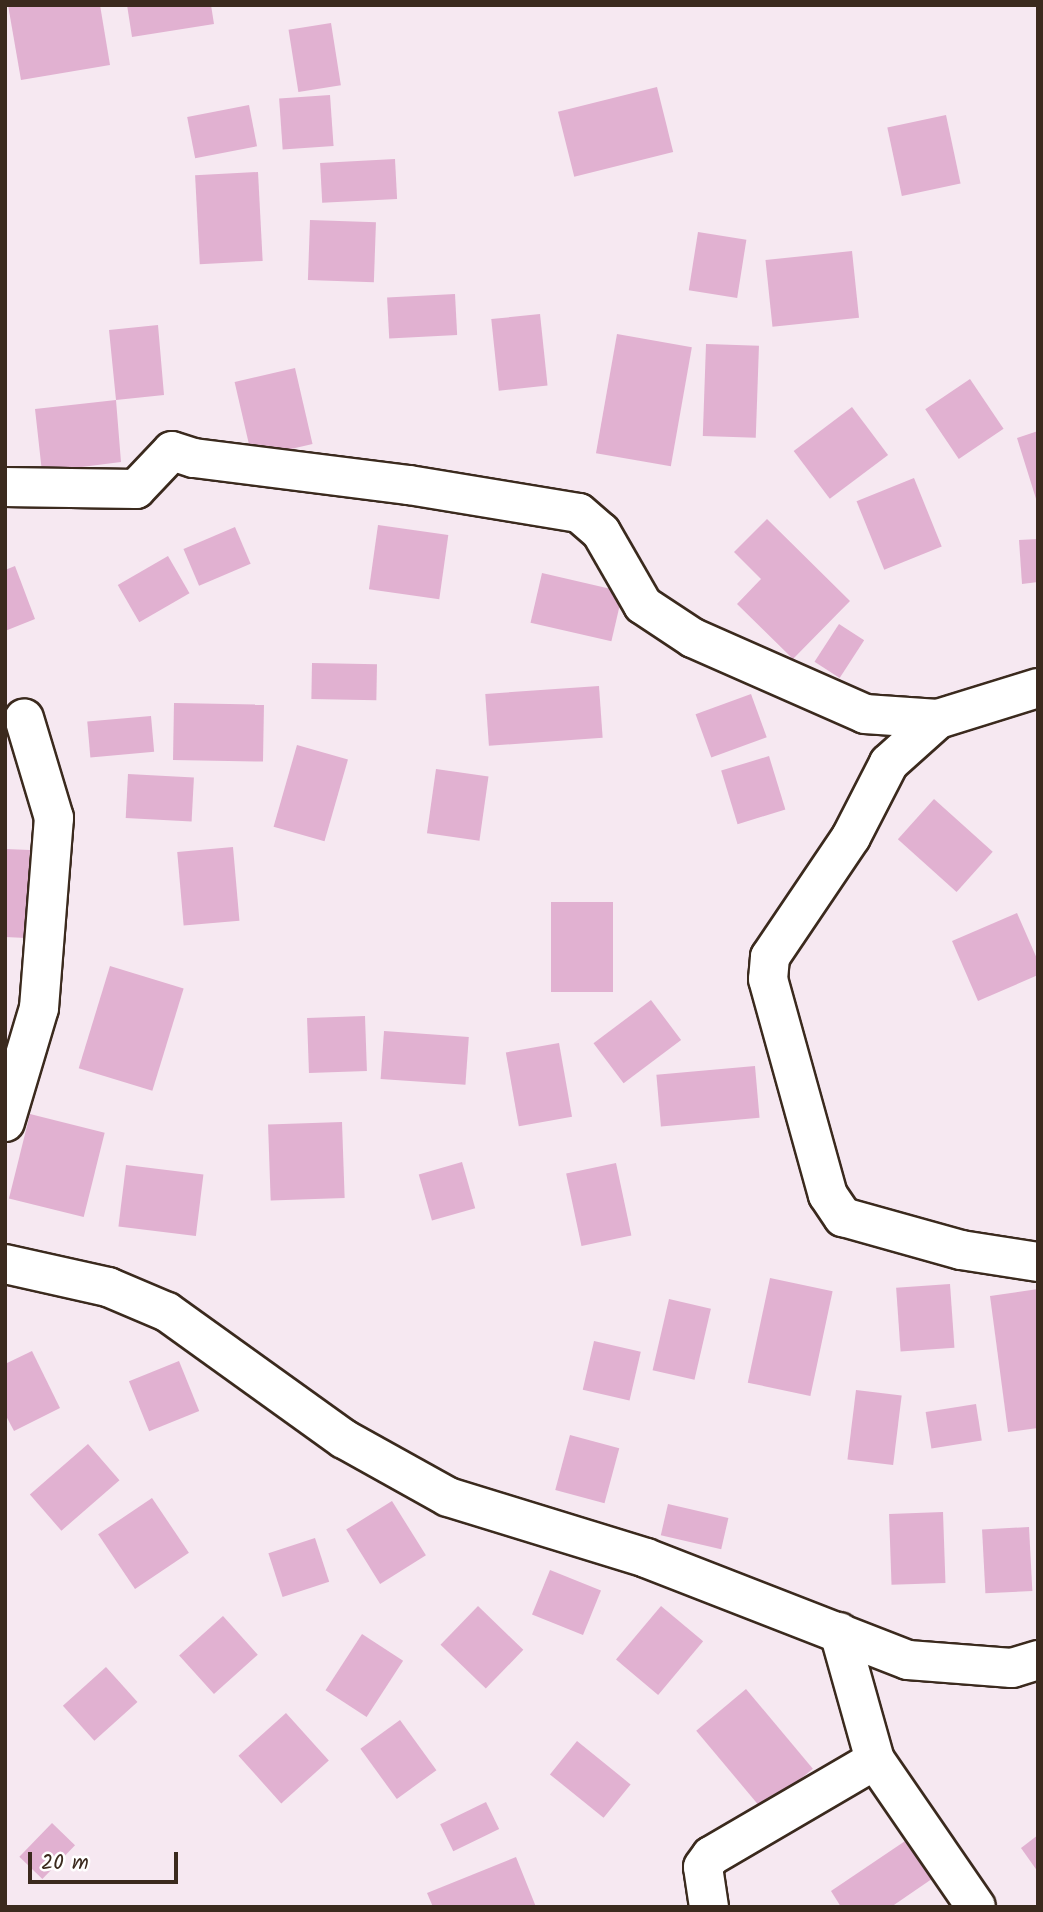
<!DOCTYPE html>
<html>
<head>
<meta charset="utf-8">
<style>
  body { margin:0 }
  #map { position:relative; width:1043px; height:1912px; overflow:hidden; background:#f6e8f1; font-family:Kalam,sans-serif }
  div>[style] { position:absolute }
  [style*='--x'] { left:calc(var(--x)*1px); top:calc(var(--y)*1px); width:calc(var(--w)*1px); rotate:calc(var(--a)*1deg) }
  .building>* { inset:0; background:#e1b1d1; transform-origin:0 0 }
  .roads { filter:drop-shadow(2px 0 #3b2a1e) drop-shadow(-2px 0 #3b2a1e) drop-shadow(0 2px #3b2a1e) drop-shadow(0 -2px #3b2a1e) }
  .street>* { height:38px; margin:-19px; padding:0 19px; transform-origin:19px; border-radius:19px; background:#fff }
  span { translate:-50% -50%; white-space:nowrap; text-align:center; line-height:1.15; -webkit-text-stroke:6px #fff; paint-order:stroke }
  .frame { position:absolute; inset:0; border:7px solid #3b2a1e; pointer-events:none }
  .scale { position:absolute; left:28px; top:1852px; width:150px; height:32px; box-sizing:border-box; border:4px solid #3b2a1e; border-top:0; padding-left:9px; font-size:21px; line-height:24px; white-space:nowrap; color:#3b2a1e; -webkit-text-stroke:5px #fff; paint-order:stroke }
</style>
</head>
<body>
<div id="map">
  <div class="building">
    <div style="clip-path:polygon(8px 5px,100px 5px,110px 65px,21px 80px)"></div>
    <div style="clip-path:polygon(127px 5px,211px 5px,214px 24px,132px 37px)"></div>
    <div style="left:331px;top:23px;width:63px;height:43px;rotate:81deg"></div>
    <div style="left:657px;top:87px;width:67px;height:102px;rotate:76deg"></div>
    <div style="left:330px;top:95px;width:51px;height:51px;rotate:86deg"></div>
    <div style="left:249px;top:105px;width:42px;height:63px;rotate:79deg"></div>
    <div style="left:946px;top:115px;width:70px;height:60px;rotate:78deg"></div>
    <div style="left:395px;top:159px;width:40px;height:75px;rotate:87deg"></div>
    <div style="left:258px;top:172px;width:89px;height:63px;rotate:87deg"></div>
    <div style="left:310px;top:220px;width:66px;height:60px;rotate:2deg"></div>
    <div style="left:698px;top:232px;width:49px;height:59px;rotate:9deg"></div>
    <div style="left:852px;top:251px;width:67px;height:87px;rotate:84deg"></div>
    <div style="left:455px;top:294px;width:41px;height:68px;rotate:87deg"></div>
    <div style="left:540px;top:314px;width:72px;height:49px;rotate:84deg"></div>
    <div style="clip-path:polygon(158px 325px,164px 395px,116px 400px,121px 462px,42px 472px,35px 409px,116px 400px,109px 330px)"></div>
    <div style="left:617px;top:334px;width:76px;height:121px;rotate:10deg"></div>
    <div style="left:706px;top:344px;width:53px;height:92px;rotate:2deg"></div>
    <div style="left:295px;top:368px;width:78px;height:62px;rotate:77deg"></div>
    <div style="left:970px;top:379px;width:60px;height:54px;rotate:56deg"></div>
    <div style="left:852px;top:407px;width:60px;height:73px;rotate:53deg"></div>
    <div style="clip-path:polygon(1038px 431px,1038px 502px,1037px 502px,1017px 438px)"></div>
    <div style="left:914px;top:478px;width:74px;height:62px;rotate:68deg"></div>
    <div style="clip-path:polygon(767px 519px,850px 601px,793px 659px,737px 604px,761px 579px,734px 552px)"></div>
    <div style="left:378px;top:525px;width:71px;height:65px;rotate:8deg"></div>
    <div style="left:235px;top:527px;width:40px;height:56px;rotate:67deg"></div>
    <div style="clip-path:polygon(1038px 539px,1038px 582px,1022px 584px,1019px 540px)"></div>
    <div style="left:168px;top:556px;width:43px;height:58px;rotate:60deg"></div>
    <div style="clip-path:polygon(15px 566px,35px 619px,5px 631px,5px 570px)"></div>
    <div style="left:542px;top:573px;width:83px;height:51px;rotate:13deg"></div>
    <div style="left:839px;top:624px;width:30px;height:45px;rotate:33deg"></div>
    <div style="left:312px;top:663px;width:65px;height:36px;rotate:1deg"></div>
    <div style="left:599px;top:686px;width:52px;height:114px;rotate:86deg"></div>
    <div style="left:751px;top:694px;width:46px;height:59px;rotate:70deg"></div>
    <div style="left:174px;top:703px;width:90px;height:57px;rotate:1deg"></div>
    <div style="left:151px;top:716px;width:36px;height:64px;rotate:85deg"></div>
    <div style="left:297px;top:745px;width:53px;height:85px;rotate:16deg"></div>
    <div style="left:769px;top:756px;width:56px;height:50px;rotate:73deg"></div>
    <div style="left:436px;top:769px;width:53px;height:65px;rotate:8deg"></div>
    <div style="left:128px;top:774px;width:66px;height:44px;rotate:3deg"></div>
    <div style="left:934px;top:799px;width:79px;height:54px;rotate:42deg"></div>
    <div style="left:233px;top:847px;width:74px;height:56px;rotate:85deg"></div>
    <div style="clip-path:polygon(5px 849px,30px 850px,26px 938px,5px 937px)"></div>
    <div style="left:551px;top:902px;width:62px;height:90px"></div>
    <div style="clip-path:polygon(1017px 913px,1038px 961px,1038px 975px,978px 1001px,952px 941px)"></div>
    <div style="left:110px;top:966px;width:77px;height:107px;rotate:17deg"></div>
    <div style="left:651px;top:1000px;width:50px;height:72px;rotate:53deg"></div>
    <div style="left:365px;top:1016px;width:55px;height:58px;rotate:88deg"></div>
    <div style="left:384px;top:1031px;width:85px;height:48px;rotate:4deg"></div>
    <div style="left:559px;top:1043px;width:75px;height:54px;rotate:80deg"></div>
    <div style="left:755px;top:1066px;width:52px;height:99px;rotate:85deg"></div>
    <div style="left:30px;top:1114px;width:77px;height:87px;rotate:14deg"></div>
    <div style="left:342px;top:1122px;width:76px;height:74px;rotate:88deg"></div>
    <div style="left:462px;top:1162px;width:48px;height:45px;rotate:74deg"></div>
    <div style="left:616px;top:1163px;width:74px;height:51px;rotate:78deg"></div>
    <div style="left:126px;top:1165px;width:78px;height:62px;rotate:7deg"></div>
    <div style="left:770px;top:1278px;width:64px;height:107px;rotate:12deg"></div>
    <div style="left:950px;top:1284px;width:64px;height:54px;rotate:86deg"></div>
    <div style="clip-path:polygon(1038px 1289px,1038px 1428px,1008px 1432px,990px 1296px)"></div>
    <div style="left:669px;top:1299px;width:43px;height:73px;rotate:13deg"></div>
    <div style="left:594px;top:1341px;width:48px;height:50px;rotate:13deg"></div>
    <div style="clip-path:polygon(32px 1351px,60px 1408px,14px 1431px,5px 1414px,5px 1364px)"></div>
    <div style="left:179px;top:1361px;width:54px;height:54px;rotate:68deg"></div>
    <div style="left:856px;top:1390px;width:46px;height:70px;rotate:7deg"></div>
    <div style="left:976px;top:1404px;width:37px;height:51px;rotate:81deg"></div>
    <div style="left:570px;top:1435px;width:51px;height:57px;rotate:15deg"></div>
    <div style="left:88px;top:1444px;width:48px;height:77px;rotate:49deg"></div>
    <div style="left:152px;top:1498px;width:66px;height:65px;rotate:56deg"></div>
    <div style="left:392px;top:1501px;width:64px;height:54px;rotate:58deg"></div>
    <div style="left:668px;top:1504px;width:62px;height:32px;rotate:13deg"></div>
    <div style="left:943px;top:1512px;width:71px;height:54px;rotate:88deg"></div>
    <div style="left:1029px;top:1527px;width:64px;height:47px;rotate:87deg"></div>
    <div style="left:315px;top:1538px;width:46px;height:49px;rotate:72deg"></div>
    <div style="left:550px;top:1570px;width:55px;height:48px;rotate:22deg"></div>
    <div style="left:478px;top:1606px;width:63px;height:54px;rotate:44deg"></div>
    <div style="left:661px;top:1606px;width:55px;height:70px;rotate:40deg"></div>
    <div style="left:223px;top:1616px;width:52px;height:59px;rotate:48deg"></div>
    <div style="left:362px;top:1634px;width:49px;height:67px;rotate:33deg"></div>
    <div style="left:106px;top:1667px;width:47px;height:58px;rotate:48deg"></div>
    <div style="left:746px;top:1689px;width:104px;height:65px;rotate:50deg"></div>
    <div style="left:286px;top:1713px;width:64px;height:64px;rotate:48deg"></div>
    <div style="left:400px;top:1720px;width:62px;height:49px;rotate:54deg"></div>
    <div style="left:577px;top:1741px;width:69px;height:43px;rotate:39deg"></div>
    <div style="left:486px;top:1802px;width:30px;height:51px;rotate:64deg"></div>
    <div style="left:52px;top:1823px;width:32px;height:47px;rotate:44deg"></div>
    <div style="clip-path:polygon(917px 1833px,942px 1872px,891px 1907px,841px 1907px,831px 1891px)"></div>
    <div style="clip-path:polygon(1038px 1835px,1038px 1872px,1021px 1848px)"></div>
    <div style="clip-path:polygon(516px 1857px,536px 1907px,433px 1907px,427px 1893px)"></div>
  </div>
  <div class="roads">
    <div class="street">
      <div style="--x:5;--y:487;--w:131;--a:0.9"></div>
      <div style="--x:136;--y:489;--w:52;--a:-46.5"></div>
      <div style="--x:172;--y:451;--w:23;--a:18"></div>
      <div style="--x:194;--y:458;--w:217;--a:7.2"></div>
      <div style="--x:409;--y:485;--w:172;--a:9.4"></div>
      <div style="--x:579;--y:513;--w:29;--a:41"></div>
      <div style="--x:601;--y:532;--w:84;--a:60.1"></div>
      <div style="--x:643;--y:605;--w:60;--a:33.4"></div>
      <div style="--x:693;--y:638;--w:188;--a:23.8"></div>
      <div style="--x:865;--y:714;--w:73;--a:3.9"></div>
      <div style="--x:938;--y:719;--w:105;--a:-17.2"></div>
      <div style="--x:938;--y:719;--w:66;--a:138.1"></div>
      <div style="--x:889;--y:763;--w:83;--a:117.2"></div>
      <div style="--x:851;--y:837;--w:145;--a:124"></div>
      <div style="--x:770;--y:957;--w:22;--a:95"></div>
      <div style="--x:768;--y:979;--w:224;--a:74.5"></div>
      <div style="--x:828;--y:1195;--w:27;--a:56"></div>
      <div style="--x:843;--y:1217;--w:123;--a:15.6"></div>
      <div style="--x:961;--y:1250;--w:78;--a:8.9"></div>
      <div style="--x:5;--y:1122;--w:119;--a:-73.4"></div>
      <div style="--x:39;--y:1008;--w:191;--a:-85.5"></div>
      <div style="--x:54;--y:818;--w:104;--a:-106.7"></div>
      <div style="--x:5;--y:1264;--w:106;--a:12.6"></div>
      <div style="--x:108;--y:1287;--w:64;--a:23"></div>
      <div style="--x:167;--y:1312;--w:218;--a:35.7"></div>
      <div style="--x:344;--y:1439;--w:119;--a:29.1"></div>
      <div style="--x:448;--y:1497;--w:207;--a:17.1"></div>
      <div style="--x:646;--y:1558;--w:281;--a:21.3"></div>
      <div style="--x:908;--y:1660;--w:104;--a:4.4"></div>
      <div style="--x:1012;--y:1668;--w:27;--a:-17"></div>
      <div style="--x:839;--y:1632;--w:133;--a:74.3"></div>
      <div style="--x:875;--y:1760;--w:178;--a:55.5"></div>
      <div style="--x:709;--y:1907;--w:40;--a:-98.5"></div>
      <div style="--x:703;--y:1867;--w:14;--a:-54"></div>
      <div style="--x:711;--y:1856;--w:190;--a:-30.3"></div>
    </div>
  </div>
  <div class="frame"></div>
  <div class="scale">20 m</div>
</div>
</body>
</html>
